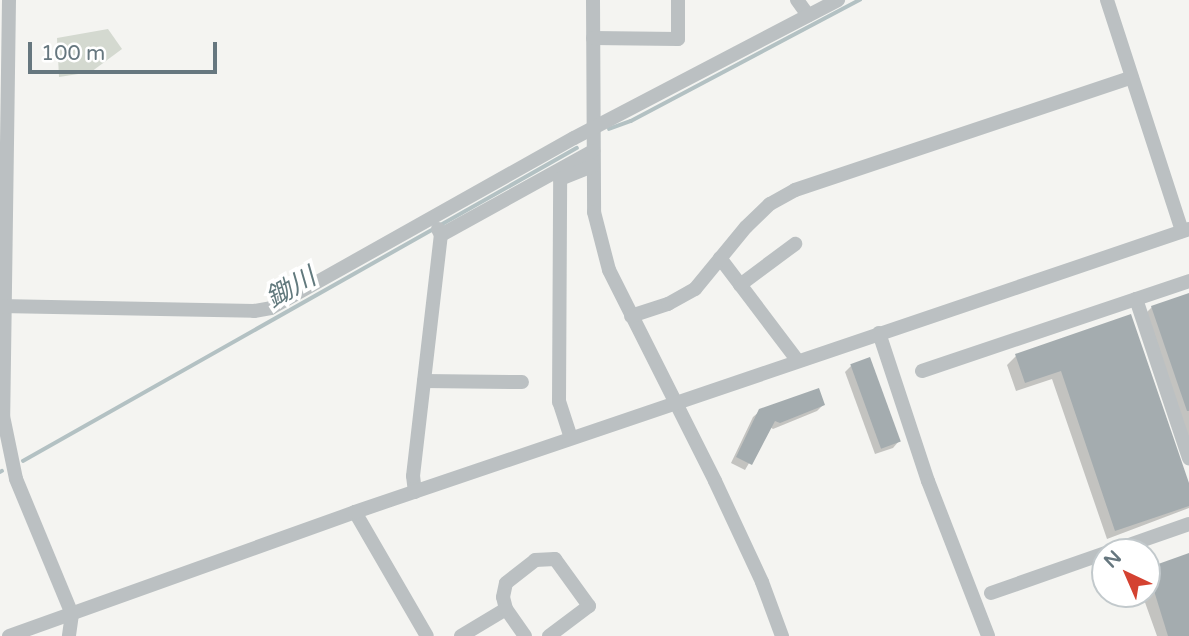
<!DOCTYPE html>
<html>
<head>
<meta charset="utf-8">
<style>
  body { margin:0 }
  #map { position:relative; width:1189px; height:636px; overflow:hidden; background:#f4f4f1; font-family:"Varela Round","Noto Sans JP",sans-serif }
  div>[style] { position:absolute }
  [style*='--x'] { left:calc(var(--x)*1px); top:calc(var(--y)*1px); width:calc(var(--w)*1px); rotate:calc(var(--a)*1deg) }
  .green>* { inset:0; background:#d4d9d0 }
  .shadow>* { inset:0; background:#0003 }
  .stream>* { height:3.5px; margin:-1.75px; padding:0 1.75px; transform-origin:1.75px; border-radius:1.75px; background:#b3c1c3 }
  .building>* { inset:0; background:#a4acaf; transform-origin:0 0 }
  .minor>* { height:14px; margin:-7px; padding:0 7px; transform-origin:7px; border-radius:7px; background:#bbc0c2 }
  span { translate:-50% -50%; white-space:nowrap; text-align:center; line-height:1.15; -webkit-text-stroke:7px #fff; paint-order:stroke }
  .water-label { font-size:26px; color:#61797d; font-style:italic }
  .north { position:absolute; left:1091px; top:538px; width:70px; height:70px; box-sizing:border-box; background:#fff; border:2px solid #c2c9cc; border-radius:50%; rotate:316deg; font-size:19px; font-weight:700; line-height:28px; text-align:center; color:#66777f }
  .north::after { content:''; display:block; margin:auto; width:24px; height:32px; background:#d44231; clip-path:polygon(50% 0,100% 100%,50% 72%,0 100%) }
  .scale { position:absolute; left:28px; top:42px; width:189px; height:32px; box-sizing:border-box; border:4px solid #66777f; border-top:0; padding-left:9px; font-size:21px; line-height:24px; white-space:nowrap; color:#66777f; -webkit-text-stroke:5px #fff; paint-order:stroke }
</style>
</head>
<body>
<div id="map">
  <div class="green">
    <div style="clip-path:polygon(108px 29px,122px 49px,91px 72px,59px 77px,57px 38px)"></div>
  </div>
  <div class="shadow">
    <div style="clip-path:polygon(1189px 295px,1189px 449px,1143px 316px,1152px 307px)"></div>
    <div style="clip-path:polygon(1130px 316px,1189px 489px,1189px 508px,1107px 539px,1052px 379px,1016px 391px,1007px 365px,1016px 356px)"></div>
    <div style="clip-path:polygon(851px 366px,899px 441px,893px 448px,875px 454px,845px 372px)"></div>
    <div style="clip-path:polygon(823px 405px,817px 411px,773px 429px,770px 427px,745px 470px,731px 463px,753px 417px,760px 411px)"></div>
    <div style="clip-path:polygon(1189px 554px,1189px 636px,1157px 636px,1142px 594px,1147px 594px,1147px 569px)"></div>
  </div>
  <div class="stream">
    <div style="--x:609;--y:129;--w:23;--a:-20"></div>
    <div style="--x:631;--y:121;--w:259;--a:-27.9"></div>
    <div style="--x:23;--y:461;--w:636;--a:-29.47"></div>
    <div style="--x:0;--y:472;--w:2;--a:-27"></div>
  </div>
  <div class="building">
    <div style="clip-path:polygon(1189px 293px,1189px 411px,1187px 411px,1151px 306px)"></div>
    <div style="clip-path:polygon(1131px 314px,1189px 483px,1189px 506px,1115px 531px,1061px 371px,1025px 383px,1015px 354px)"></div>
    <div style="left:870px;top:357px;width:90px;height:21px;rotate:70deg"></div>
    <div style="clip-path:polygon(819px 388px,825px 405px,780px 423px,775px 421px,752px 465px,736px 457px,759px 409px)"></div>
    <div style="clip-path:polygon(1189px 553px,1189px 636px,1168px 636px,1147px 568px)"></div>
  </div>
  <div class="minor">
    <div style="--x:9;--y:0;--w:416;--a:90.8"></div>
    <div style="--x:3;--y:416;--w:64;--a:78.3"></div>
    <div style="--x:16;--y:479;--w:146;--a:67.5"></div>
    <div style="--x:72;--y:614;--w:22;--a:98"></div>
    <div style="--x:593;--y:0;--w:212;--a:89.7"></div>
    <div style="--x:594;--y:212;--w:60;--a:75.5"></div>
    <div style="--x:609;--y:270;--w:236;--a:63.3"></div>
    <div style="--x:715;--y:481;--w:111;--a:65"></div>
    <div style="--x:762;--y:582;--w:58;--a:69.7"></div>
    <div style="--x:797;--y:0;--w:19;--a:54"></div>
    <div style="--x:1107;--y:0;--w:243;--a:72"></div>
    <div style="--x:593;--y:38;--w:85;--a:0.7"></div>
    <div style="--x:678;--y:39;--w:39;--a:-90"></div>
    <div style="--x:438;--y:229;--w:7;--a:63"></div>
    <div style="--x:441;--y:235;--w:174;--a:-28.9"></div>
    <div style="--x:720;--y:258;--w:129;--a:52.9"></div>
    <div style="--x:740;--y:285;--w:69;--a:-36.7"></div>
    <div style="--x:1136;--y:299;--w:168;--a:71.6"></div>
    <div style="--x:0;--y:306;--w:254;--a:1.1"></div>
    <div style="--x:254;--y:311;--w:17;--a:-10"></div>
    <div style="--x:271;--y:308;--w:347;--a:-29.3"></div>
    <div style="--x:574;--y:138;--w:298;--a:-27.6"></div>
    <div style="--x:631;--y:316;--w:39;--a:-18"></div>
    <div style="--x:668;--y:304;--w:31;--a:-29"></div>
    <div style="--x:695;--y:289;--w:80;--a:-50.6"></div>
    <div style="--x:746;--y:227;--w:33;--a:-44"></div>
    <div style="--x:770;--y:204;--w:29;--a:-29"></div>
    <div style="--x:795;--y:190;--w:355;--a:-18.5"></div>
    <div style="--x:879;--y:333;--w:156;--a:71.7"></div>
    <div style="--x:928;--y:481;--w:166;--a:68.8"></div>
    <div style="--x:922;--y:371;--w:282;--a:-18.6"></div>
    <div style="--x:424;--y:381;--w:98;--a:0.6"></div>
    <div style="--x:571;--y:438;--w:38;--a:-108"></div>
    <div style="--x:559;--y:402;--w:223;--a:-89.7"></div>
    <div style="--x:560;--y:179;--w:35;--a:-22"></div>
    <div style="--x:415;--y:492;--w:16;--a:-97"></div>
    <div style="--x:413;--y:476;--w:243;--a:-83.4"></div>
    <div style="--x:355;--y:512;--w:143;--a:59.9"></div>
    <div style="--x:1109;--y:552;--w:85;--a:-19.3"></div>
    <div style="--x:991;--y:593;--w:121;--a:-19.3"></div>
    <div style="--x:9;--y:636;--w:368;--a:-19.7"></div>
    <div style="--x:355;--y:512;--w:881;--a:-18.74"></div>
    <div style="--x:461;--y:636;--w:52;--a:-31"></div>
    <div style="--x:525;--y:636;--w:33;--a:-125"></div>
    <div style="--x:506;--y:609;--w:12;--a:-104"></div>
    <div style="--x:503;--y:597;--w:14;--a:-78"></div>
    <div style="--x:506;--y:583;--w:37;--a:-38"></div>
    <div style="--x:535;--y:560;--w:20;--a:-3"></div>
    <div style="--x:555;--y:559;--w:58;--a:54.1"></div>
    <div style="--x:589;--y:606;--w:50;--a:143.1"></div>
  </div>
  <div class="water-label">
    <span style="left:291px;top:288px;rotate:-30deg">鋤川</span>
  </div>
  <div class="north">N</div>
  <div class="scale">100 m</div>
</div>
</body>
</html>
